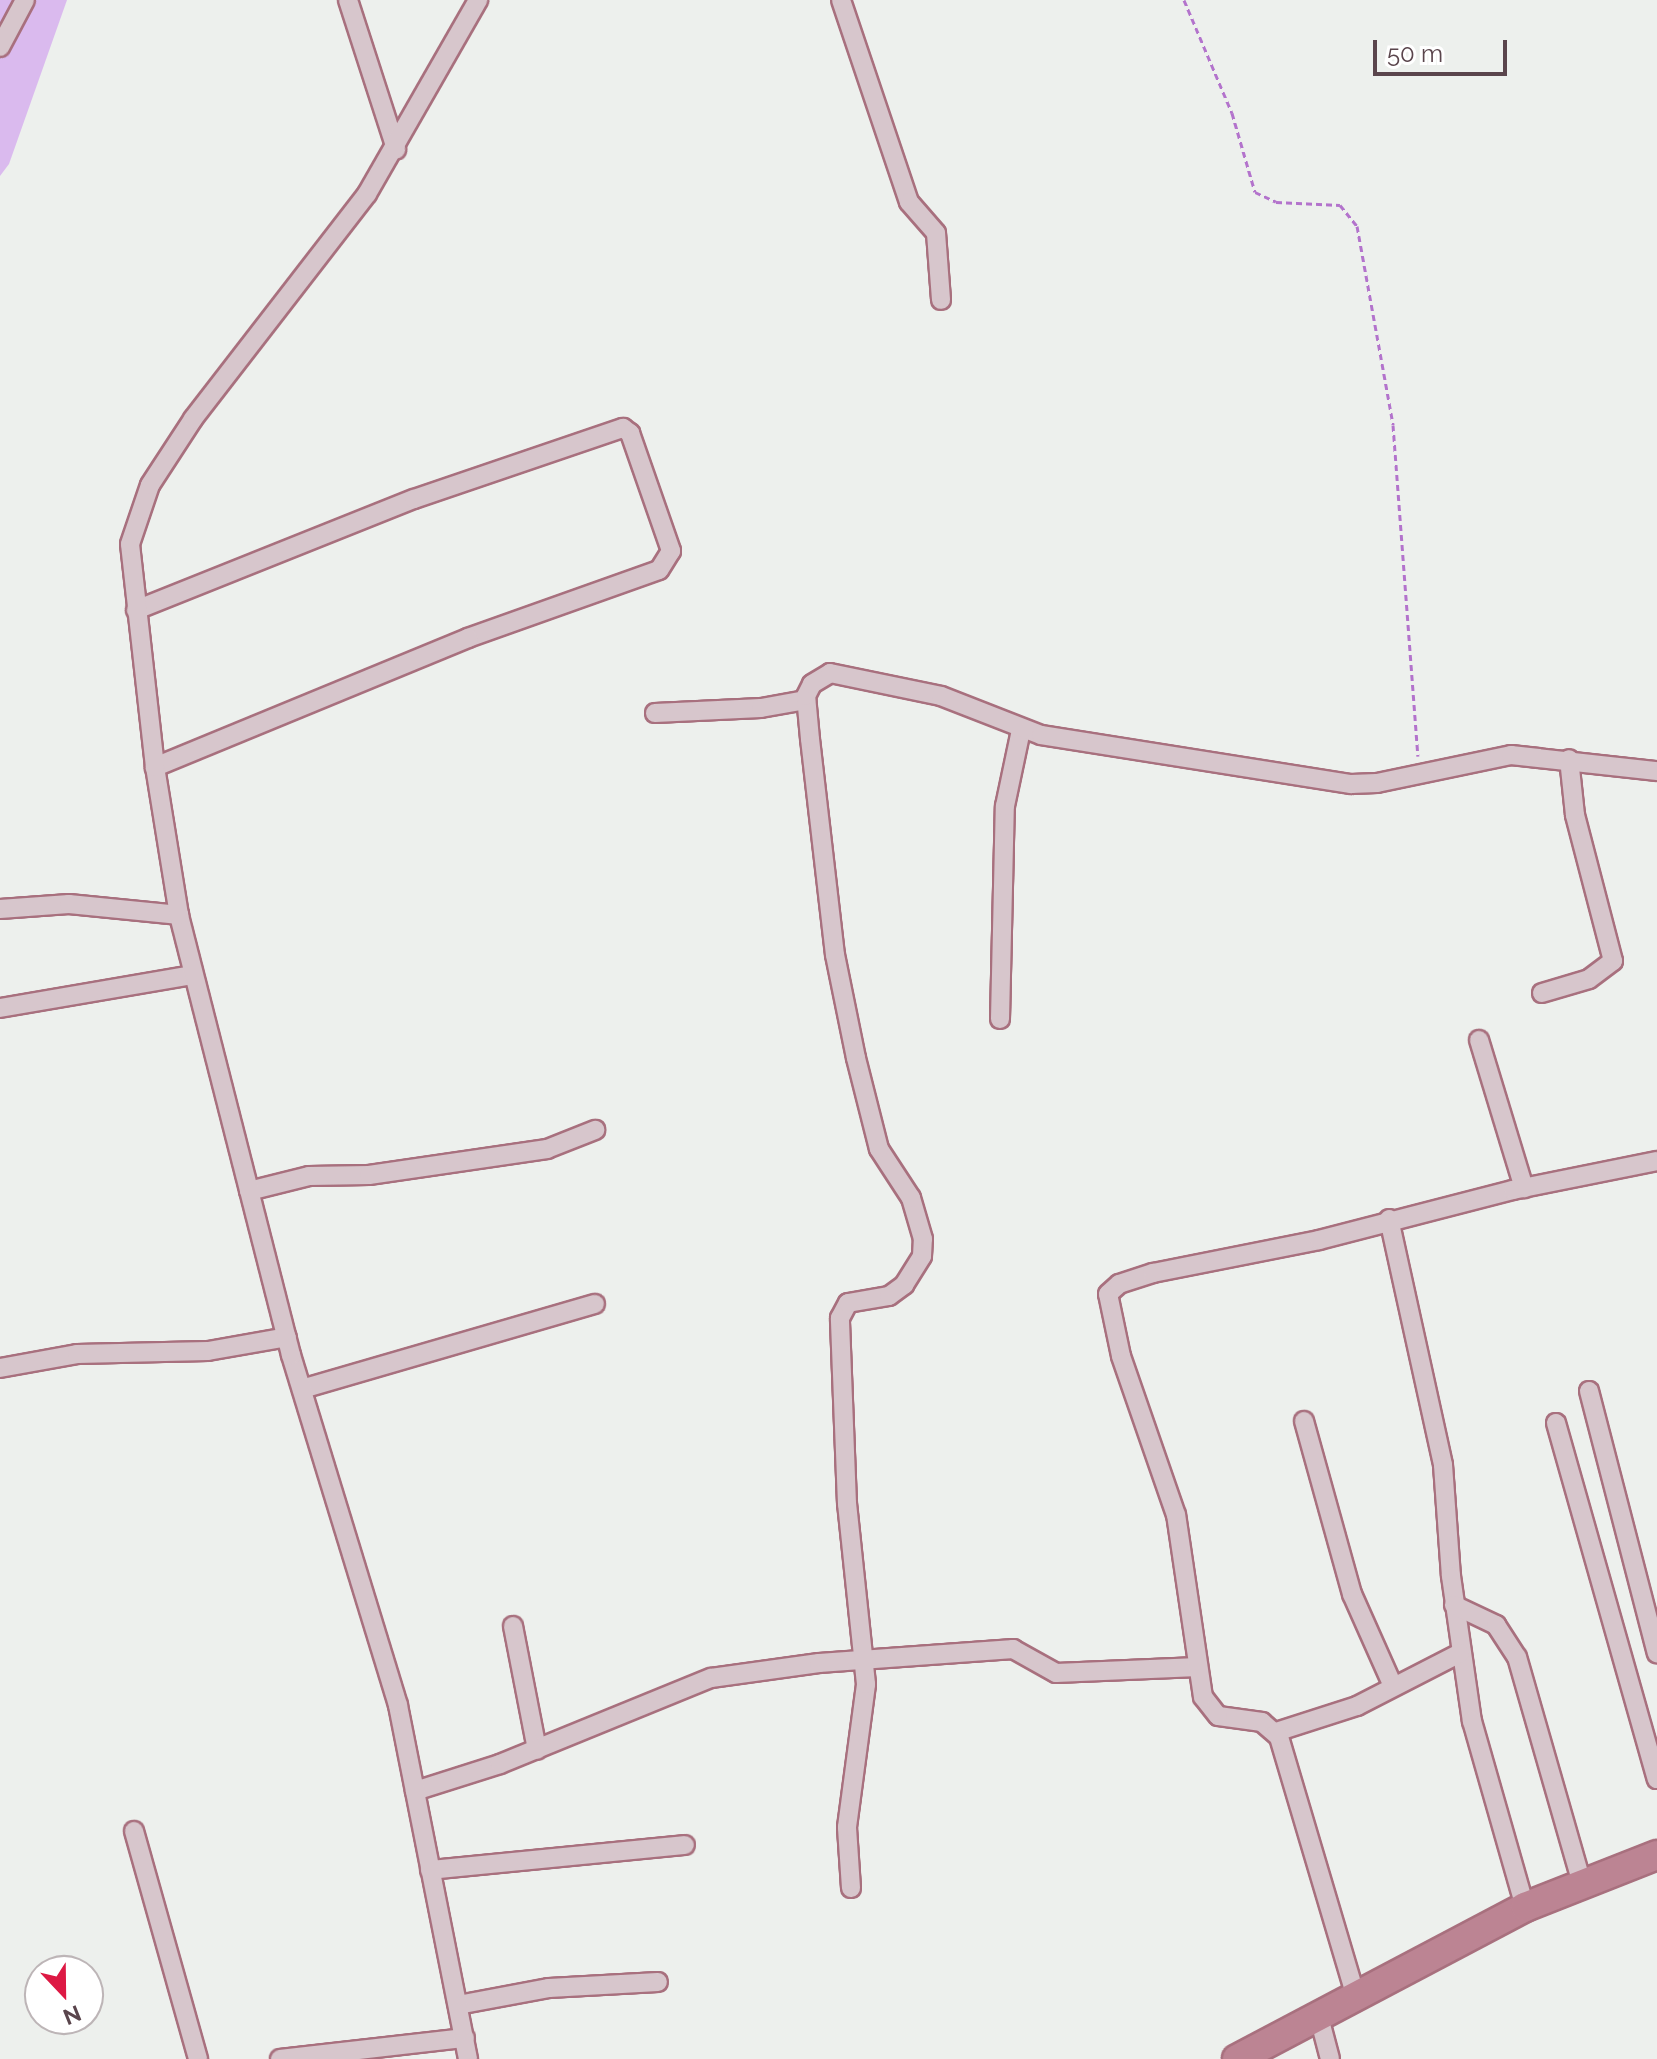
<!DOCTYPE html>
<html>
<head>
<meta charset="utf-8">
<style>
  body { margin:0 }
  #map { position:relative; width:1657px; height:2059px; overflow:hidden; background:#edf0ed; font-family:Raleway,sans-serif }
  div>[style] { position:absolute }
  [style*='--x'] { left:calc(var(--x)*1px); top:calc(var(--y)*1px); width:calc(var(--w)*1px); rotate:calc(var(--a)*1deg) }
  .green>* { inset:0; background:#dabaee }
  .path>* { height:3px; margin-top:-1.5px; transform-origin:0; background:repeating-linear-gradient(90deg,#b373cc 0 6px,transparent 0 10px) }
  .roads { filter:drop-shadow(2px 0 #a8707e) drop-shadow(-2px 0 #a8707e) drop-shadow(0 2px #a8707e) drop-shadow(0 -2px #a8707e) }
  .minor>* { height:18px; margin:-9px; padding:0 9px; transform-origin:9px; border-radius:9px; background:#d7c6cc }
  .highway>* { height:28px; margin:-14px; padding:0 14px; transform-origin:14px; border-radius:14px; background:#bc8493 }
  span { translate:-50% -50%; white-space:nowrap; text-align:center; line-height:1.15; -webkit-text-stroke:6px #fff; paint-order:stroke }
  .north { position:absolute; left:24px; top:1955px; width:80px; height:80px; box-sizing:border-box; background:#fff; border:2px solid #bdb5b7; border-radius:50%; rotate:158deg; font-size:22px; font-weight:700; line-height:32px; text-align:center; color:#5a454c }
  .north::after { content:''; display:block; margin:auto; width:28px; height:36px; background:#dd1944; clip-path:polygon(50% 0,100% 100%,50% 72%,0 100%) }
  .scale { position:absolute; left:1373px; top:40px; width:134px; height:36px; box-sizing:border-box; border:4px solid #5a454c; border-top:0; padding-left:10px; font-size:24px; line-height:28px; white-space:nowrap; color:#5a454c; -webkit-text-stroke:6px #fff; paint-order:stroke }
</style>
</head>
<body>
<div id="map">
  <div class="green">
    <div style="clip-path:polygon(0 0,67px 0,9px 164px,0 176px)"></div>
  </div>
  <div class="path">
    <div style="--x:1184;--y:0;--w:123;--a:67"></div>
    <div style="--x:1232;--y:113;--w:82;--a:73.8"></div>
    <div style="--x:1255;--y:192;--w:23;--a:25"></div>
    <div style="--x:1276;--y:202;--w:64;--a:2.7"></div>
    <div style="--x:1340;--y:205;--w:27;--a:51"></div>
    <div style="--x:1357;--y:226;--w:202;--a:79.7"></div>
    <div style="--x:1393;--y:425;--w:332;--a:85.7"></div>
  </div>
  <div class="roads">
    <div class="minor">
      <div style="--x:348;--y:0;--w:157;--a:72.1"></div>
      <div style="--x:841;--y:0;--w:213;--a:71.4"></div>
      <div style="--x:909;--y:202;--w:41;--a:48.9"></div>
      <div style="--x:936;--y:233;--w:67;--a:85.7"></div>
      <div style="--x:0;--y:47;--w:53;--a:-62"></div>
      <div style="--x:136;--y:610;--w:299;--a:-21.8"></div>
      <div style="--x:414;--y:499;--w:221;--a:-18.8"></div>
      <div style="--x:623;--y:428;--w:9;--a:36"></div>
      <div style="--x:630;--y:433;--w:125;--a:70.8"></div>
      <div style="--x:671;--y:551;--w:22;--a:122"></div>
      <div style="--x:659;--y:570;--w:203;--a:160.4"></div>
      <div style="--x:468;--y:638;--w:339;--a:157.6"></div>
      <div style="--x:655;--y:713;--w:106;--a:-2.7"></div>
      <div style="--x:761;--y:708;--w:46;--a:-10.1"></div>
      <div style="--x:0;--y:909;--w:69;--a:-4.1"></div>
      <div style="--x:69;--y:904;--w:111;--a:5.7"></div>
      <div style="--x:1542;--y:993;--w:49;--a:-16.6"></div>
      <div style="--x:1589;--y:979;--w:30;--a:-37"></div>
      <div style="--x:1613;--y:961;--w:151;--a:-104.6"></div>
      <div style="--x:1575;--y:815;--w:56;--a:-96.1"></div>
      <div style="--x:0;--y:1008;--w:196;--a:-9.7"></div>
      <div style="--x:1000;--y:1019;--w:213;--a:-88.7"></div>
      <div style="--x:1005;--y:806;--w:78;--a:-78.1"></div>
      <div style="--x:1479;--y:1040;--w:155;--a:73.1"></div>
      <div style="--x:249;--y:1191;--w:62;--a:-14"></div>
      <div style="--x:309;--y:1176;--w:60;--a:-1"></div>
      <div style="--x:369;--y:1175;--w:180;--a:-8.3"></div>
      <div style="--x:547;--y:1149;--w:52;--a:-21.6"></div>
      <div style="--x:1389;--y:1219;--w:252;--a:77.6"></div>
      <div style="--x:1443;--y:1465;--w:111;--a:85.9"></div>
      <div style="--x:1451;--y:1576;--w:147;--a:81.8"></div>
      <div style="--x:1472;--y:1721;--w:193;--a:74.1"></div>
      <div style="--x:0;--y:1368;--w:78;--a:-10.3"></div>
      <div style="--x:77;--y:1354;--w:131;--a:-1.3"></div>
      <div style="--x:208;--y:1351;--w:80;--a:-10"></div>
      <div style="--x:302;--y:1389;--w:305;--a:-16.2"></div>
      <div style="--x:1589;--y:1391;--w:271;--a:75.5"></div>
      <div style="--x:1304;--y:1421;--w:180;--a:74.5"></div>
      <div style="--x:1352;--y:1594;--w:101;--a:66"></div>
      <div style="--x:1556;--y:1423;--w:370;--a:74.2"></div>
      <div style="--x:1454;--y:1605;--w:47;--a:25.5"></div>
      <div style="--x:1496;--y:1625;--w:38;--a:57"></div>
      <div style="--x:1517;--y:1657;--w:235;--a:74"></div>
      <div style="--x:513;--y:1626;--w:126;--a:79"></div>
      <div style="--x:1276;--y:1732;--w:85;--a:-17.8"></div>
      <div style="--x:1357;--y:1706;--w:116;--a:-27.2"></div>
      <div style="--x:415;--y:1791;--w:89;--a:-17.6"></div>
      <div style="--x:500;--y:1764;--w:228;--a:-22.2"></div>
      <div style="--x:711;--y:1678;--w:109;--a:-7.9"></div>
      <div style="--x:819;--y:1663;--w:195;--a:-4.1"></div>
      <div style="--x:1013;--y:1649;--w:49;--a:29.2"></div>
      <div style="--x:1056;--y:1673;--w:142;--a:-2.4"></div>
      <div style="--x:134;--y:1831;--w:237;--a:74.3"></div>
      <div style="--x:430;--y:1870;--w:256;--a:-5.6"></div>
      <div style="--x:851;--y:1888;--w:61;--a:-93.8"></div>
      <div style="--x:847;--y:1827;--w:144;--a:-82.4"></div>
      <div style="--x:866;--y:1684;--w:181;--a:-96"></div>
      <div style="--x:847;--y:1504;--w:186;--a:-92.2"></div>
      <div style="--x:840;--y:1318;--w:17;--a:-62"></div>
      <div style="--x:848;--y:1303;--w:42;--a:-9.7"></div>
      <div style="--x:889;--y:1296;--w:19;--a:-36"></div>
      <div style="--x:904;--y:1285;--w:34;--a:-58"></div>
      <div style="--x:922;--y:1256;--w:17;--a:-87"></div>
      <div style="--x:923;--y:1239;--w:43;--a:-106.3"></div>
      <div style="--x:911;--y:1198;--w:59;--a:-123.1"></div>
      <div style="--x:879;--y:1149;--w:94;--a:-104.2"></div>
      <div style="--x:856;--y:1058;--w:105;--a:-101.5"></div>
      <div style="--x:835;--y:955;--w:217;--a:-96.6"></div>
      <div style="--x:810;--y:739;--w:43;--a:-95.3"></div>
      <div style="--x:806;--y:696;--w:13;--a:-63"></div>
      <div style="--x:812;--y:684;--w:21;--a:-31"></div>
      <div style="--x:830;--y:673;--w:113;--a:11.7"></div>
      <div style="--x:941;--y:696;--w:107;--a:21.3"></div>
      <div style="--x:1041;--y:735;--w:314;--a:9"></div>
      <div style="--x:1351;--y:784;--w:26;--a:-2"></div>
      <div style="--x:1377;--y:783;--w:137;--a:-11.8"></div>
      <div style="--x:1511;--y:755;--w:147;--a:6.3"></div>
      <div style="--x:1356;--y:1997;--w:271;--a:-106.5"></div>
      <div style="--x:1279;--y:1737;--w:23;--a:-139"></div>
      <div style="--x:1262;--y:1722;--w:44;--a:-172.2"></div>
      <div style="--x:1218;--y:1716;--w:24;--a:-128"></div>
      <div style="--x:1203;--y:1697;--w:184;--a:-98.4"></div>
      <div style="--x:1176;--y:1515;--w:168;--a:-109.1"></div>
      <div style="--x:1121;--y:1356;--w:63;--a:-101.8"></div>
      <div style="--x:1108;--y:1294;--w:15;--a:-42"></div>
      <div style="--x:1119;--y:1284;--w:36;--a:-18"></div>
      <div style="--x:1153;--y:1273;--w:169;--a:-11.2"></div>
      <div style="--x:1319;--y:1240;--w:200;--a:-14.5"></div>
      <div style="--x:1513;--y:1190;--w:147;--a:-11.4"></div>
      <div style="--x:458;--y:2005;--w:93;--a:-10.6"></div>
      <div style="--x:549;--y:1988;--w:109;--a:-3.2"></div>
      <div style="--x:1319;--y:2017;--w:43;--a:75.3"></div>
      <div style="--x:280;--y:2059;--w:186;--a:-6.5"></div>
      <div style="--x:468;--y:2059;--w:361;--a:-101.2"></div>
      <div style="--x:398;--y:1705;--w:366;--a:-107"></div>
      <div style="--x:291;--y:1355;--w:454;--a:-104.3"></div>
      <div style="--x:179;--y:915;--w:150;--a:-99.2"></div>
      <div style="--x:155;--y:767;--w:224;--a:-96.4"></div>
      <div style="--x:130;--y:544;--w:62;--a:-71.3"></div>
      <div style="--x:150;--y:485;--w:79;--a:-56.9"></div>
      <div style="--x:193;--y:419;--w:284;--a:-52.3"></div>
      <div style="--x:367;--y:194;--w:224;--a:-60.2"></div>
    </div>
    <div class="highway">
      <div style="--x:1237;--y:2059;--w:326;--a:-27.8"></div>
      <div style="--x:1525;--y:1907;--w:142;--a:-21.5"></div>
    </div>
  </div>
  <div class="north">N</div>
  <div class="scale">50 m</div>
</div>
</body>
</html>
